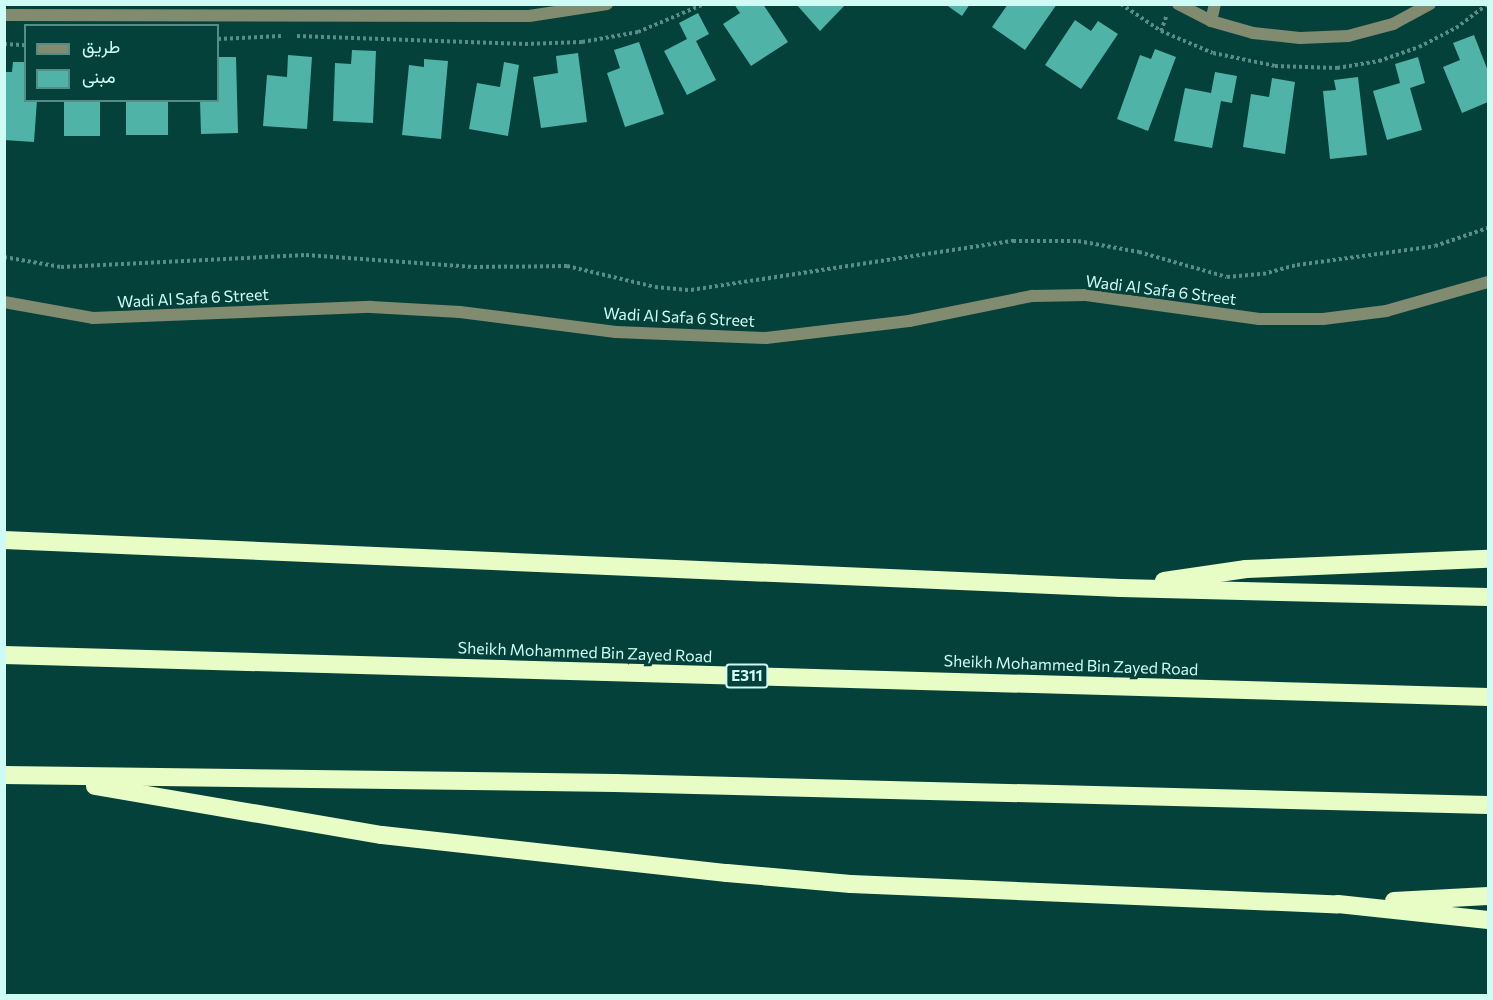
<!DOCTYPE html>
<html>
<head>
<meta charset="utf-8">
<style>
  body { margin:0 }
  #map { position:relative; width:1493px; height:1000px; overflow:hidden; background:#05413b; font-family:Commissioner,Vazirmatn,sans-serif }
  div>[style] { position:absolute }
  [style*='--x'] { left:calc(var(--x)*1px); top:calc(var(--y)*1px); width:calc(var(--w)*1px); rotate:calc(var(--a)*1deg) }
  .building>* { inset:0; background:#4fb3a7; transform-origin:0 0 }
  .path>* { height:4px; margin-top:-2px; transform-origin:0; background:repeating-linear-gradient(90deg,#578e87 0 3px,transparent 0 6px) }
  .minor>* { height:12px; margin:-6px; padding:0 6px; transform-origin:6px; border-radius:6px; background:#808b6f }
  .tertiary>* { height:12px; margin:-6px; padding:0 6px; transform-origin:6px; border-radius:6px; background:#808b6f }
  .motorway>* { height:18px; margin:-9px; padding:0 9px; transform-origin:9px; border-radius:9px; background:#e8fdc5 }
  span { translate:-50% -50%; white-space:nowrap; text-align:center; line-height:1.15; -webkit-text-stroke:6px #05413b; paint-order:stroke }
  .shield-label span { padding:2px 4px; background:#05413b; border:2px solid; border-radius:4px; -webkit-text-stroke-width:0 }
  .shield-label { font-size:15px; color:#cefcf4; font-weight:700 }
  .street-label { font-size:16px; color:#cefcf4 }
  .frame { position:absolute; inset:0; border:6px solid #cefcf4; pointer-events:none }
  .legend { position:absolute; left:24px; top:24px; width:195px; height:78px; box-sizing:border-box; background:#05413b; border:2px solid #558c85; margin:0; padding:8px 10px; list-style:none; font-size:18px; color:#cefcf4 }
  .legend li { display:flex; align-items:center; gap:12px; height:30px }
  .legend b { width:30px; border:2px solid #558c85 }
</style>
</head>
<body>
<div id="map">
  <div class="building">
    <div style="clip-path:polygon(734px 4px,763px 4px,788px 42px,751px 66px,723px 24px,740px 13px)"></div>
    <div style="clip-path:polygon(796px 4px,846px 4px,820px 31px)"></div>
    <div style="clip-path:polygon(945px 4px,970px 4px,962px 16px)"></div>
    <div style="clip-path:polygon(1008px 4px,1057px 4px,1025px 50px,992px 27px)"></div>
    <div style="clip-path:polygon(698px 13px,709px 34px,696px 41px,716px 80px,687px 95px,664px 51px,687px 39px,679px 23px)"></div>
    <div style="clip-path:polygon(1075px 20px,1091px 31px,1098px 21px,1118px 34px,1081px 89px,1045px 65px)"></div>
    <div style="clip-path:polygon(1474px 35px,1488px 71px,1488px 102px,1462px 113px,1443px 67px,1460px 60px,1453px 43px)"></div>
    <div style="clip-path:polygon(639px 42px,664px 114px,625px 127px,607px 73px,620px 68px,614px 50px)"></div>
    <div style="clip-path:polygon(1155px 49px,1176px 57px,1148px 131px,1117px 119px,1140px 55px,1151px 59px)"></div>
    <div style="clip-path:polygon(352px 50px,376px 51px,373px 123px,333px 121px,335px 63px,351px 64px)"></div>
    <div style="clip-path:polygon(578px 53px,587px 122px,541px 128px,533px 77px,558px 73px,556px 56px)"></div>
    <div style="clip-path:polygon(288px 55px,312px 57px,307px 129px,263px 126px,267px 75px,287px 77px)"></div>
    <div style="clip-path:polygon(218px 57px,236px 57px,238px 133px,201px 134px,200px 100px,218px 100px)"></div>
    <div style="clip-path:polygon(1418px 57px,1425px 83px,1410px 88px,1422px 130px,1387px 140px,1373px 91px,1400px 83px,1395px 64px)"></div>
    <div style="clip-path:polygon(424px 59px,448px 61px,441px 139px,402px 135px,409px 65px,424px 67px)"></div>
    <div style="clip-path:polygon(13px 62px,26px 62px,26px 100px,37px 100px,34px 142px,4px 140px,4px 72px,12px 72px)"></div>
    <div style="clip-path:polygon(504px 62px,519px 65px,508px 136px,469px 129px,477px 83px,500px 87px)"></div>
    <div style="clip-path:polygon(1215px 72px,1237px 76px,1232px 103px,1221px 101px,1212px 148px,1174px 141px,1185px 88px,1211px 93px)"></div>
    <div style="clip-path:polygon(1358px 77px,1367px 155px,1330px 159px,1323px 91px,1336px 90px,1334px 80px)"></div>
    <div style="clip-path:polygon(1272px 78px,1295px 82px,1285px 154px,1243px 147px,1251px 94px,1269px 97px)"></div>
    <div style="left:64px;top:100px;width:36px;height:36px"></div>
    <div style="left:126px;top:100px;width:42px;height:35px"></div>
  </div>
  <div class="path">
    <div style="--x:1121;--y:4;--w:48;--a:34"></div>
    <div style="--x:1161;--y:31;--w:56;--a:22.9"></div>
    <div style="--x:1213;--y:53;--w:63;--a:11.8"></div>
    <div style="--x:1275;--y:66;--w:62;--a:1.8"></div>
    <div style="--x:1337;--y:68;--w:43;--a:-9.5"></div>
    <div style="--x:1379;--y:61;--w:42;--a:-19.3"></div>
    <div style="--x:1419;--y:47;--w:42;--a:-27.2"></div>
    <div style="--x:1456;--y:28;--w:40;--a:-37"></div>
    <div style="--x:1161;--y:31;--w:15;--a:-70"></div>
    <div style="--x:297;--y:36;--w:228;--a:2"></div>
    <div style="--x:525;--y:44;--w:57;--a:-2"></div>
    <div style="--x:582;--y:42;--w:57;--a:-10.1"></div>
    <div style="--x:638;--y:32;--w:72;--a:-23"></div>
    <div style="--x:218;--y:39;--w:63;--a:-2.7"></div>
    <div style="--x:4;--y:44;--w:22;--a:3"></div>
    <div style="--x:4;--y:257;--w:58;--a:10"></div>
    <div style="--x:61;--y:267;--w:245;--a:-2.8"></div>
    <div style="--x:306;--y:255;--w:168;--a:4.1"></div>
    <div style="--x:474;--y:267;--w:93;--a:-0.6"></div>
    <div style="--x:567;--y:266;--w:90;--a:13.4"></div>
    <div style="--x:655;--y:287;--w:36;--a:5"></div>
    <div style="--x:691;--y:290;--w:326;--a:-8.7"></div>
    <div style="--x:1013;--y:241;--w:65;--a:0"></div>
    <div style="--x:1078;--y:241;--w:62;--a:10.2"></div>
    <div style="--x:1139;--y:252;--w:91;--a:15.9"></div>
    <div style="--x:1227;--y:277;--w:36;--a:-5"></div>
    <div style="--x:1263;--y:274;--w:35;--a:-15"></div>
    <div style="--x:1297;--y:265;--w:139;--a:-7.8"></div>
    <div style="--x:1435;--y:246;--w:56;--a:-18.8"></div>
  </div>
  <div class="minor">
    <div style="--x:1178;--y:4;--w:37;--a:27"></div>
    <div style="--x:1211;--y:21;--w:44;--a:15.9"></div>
    <div style="--x:1253;--y:33;--w:47;--a:6.1"></div>
    <div style="--x:1300;--y:38;--w:48;--a:-2.4"></div>
    <div style="--x:1348;--y:36;--w:47;--a:-14.9"></div>
    <div style="--x:1393;--y:24;--w:42;--a:-28.4"></div>
    <div style="--x:4;--y:15;--w:525;--a:0.11"></div>
    <div style="--x:529;--y:16;--w:79;--a:-8.7"></div>
    <div style="--x:1211;--y:21;--w:17;--a:-77"></div>
  </div>
  <div class="tertiary">
    <div style="--x:4;--y:302;--w:90;--a:10.2"></div>
    <div style="--x:93;--y:318;--w:278;--a:-2.3"></div>
    <div style="--x:371;--y:307;--w:89;--a:3.2"></div>
    <div style="--x:460;--y:312;--w:157;--a:7.3"></div>
    <div style="--x:616;--y:332;--w:150;--a:2.3"></div>
    <div style="--x:766;--y:338;--w:144;--a:-6.8"></div>
    <div style="--x:909;--y:321;--w:126;--a:-11.5"></div>
    <div style="--x:1032;--y:296;--w:54;--a:-1.1"></div>
    <div style="--x:1086;--y:295;--w:175;--a:7.9"></div>
    <div style="--x:1259;--y:319;--w:64;--a:0"></div>
    <div style="--x:1323;--y:319;--w:64;--a:-7.2"></div>
    <div style="--x:1386;--y:311;--w:106;--a:-15.9"></div>
  </div>
  <div class="motorway">
    <div style="--x:4;--y:540;--w:1118;--a:2.46"></div>
    <div style="--x:1121;--y:588;--w:367;--a:1.4"></div>
    <div style="--x:1164;--y:581;--w:83;--a:-8.3"></div>
    <div style="--x:1246;--y:569;--w:242;--a:-2.4"></div>
    <div style="--x:4;--y:655;--w:1485;--a:1.62"></div>
    <div style="--x:4;--y:775;--w:611;--a:0.75"></div>
    <div style="--x:615;--y:783;--w:873;--a:1.44"></div>
    <div style="--x:95;--y:786;--w:291;--a:9.7"></div>
    <div style="--x:382;--y:835;--w:347;--a:6.3"></div>
    <div style="--x:727;--y:873;--w:124;--a:5.1"></div>
    <div style="--x:851;--y:884;--w:487;--a:2.4"></div>
    <div style="--x:1338;--y:904;--w:151;--a:6.1"></div>
    <div style="--x:1394;--y:901;--w:94;--a:-3"></div>
  </div>
  <div class="shield-label">
    <span style="left:747px;top:676px">E311</span>
  </div>
  <div class="street-label">
    <span style="left:1161px;top:290px;rotate:7deg">Wadi Al Safa 6 Street</span>
    <span style="left:193px;top:298px;rotate:-3deg">Wadi Al Safa 6 Street</span>
    <span style="left:679px;top:317px;rotate:3deg">Wadi Al Safa 6 Street</span>
    <span style="left:585px;top:652px;rotate:2deg">Sheikh Mohammed Bin Zayed Road</span>
    <span style="left:1071px;top:665px;rotate:2deg">Sheikh Mohammed Bin Zayed Road</span>
  </div>
  <div class="frame"></div>
  <ul class="legend">
  <li><b style="height:8px;background:#808b6f"></b>طريق</li>
  <li><b style="height:16px;background:#4fb3a7"></b>مبنى</li>
  </ul>
</div>
</body>
</html>
